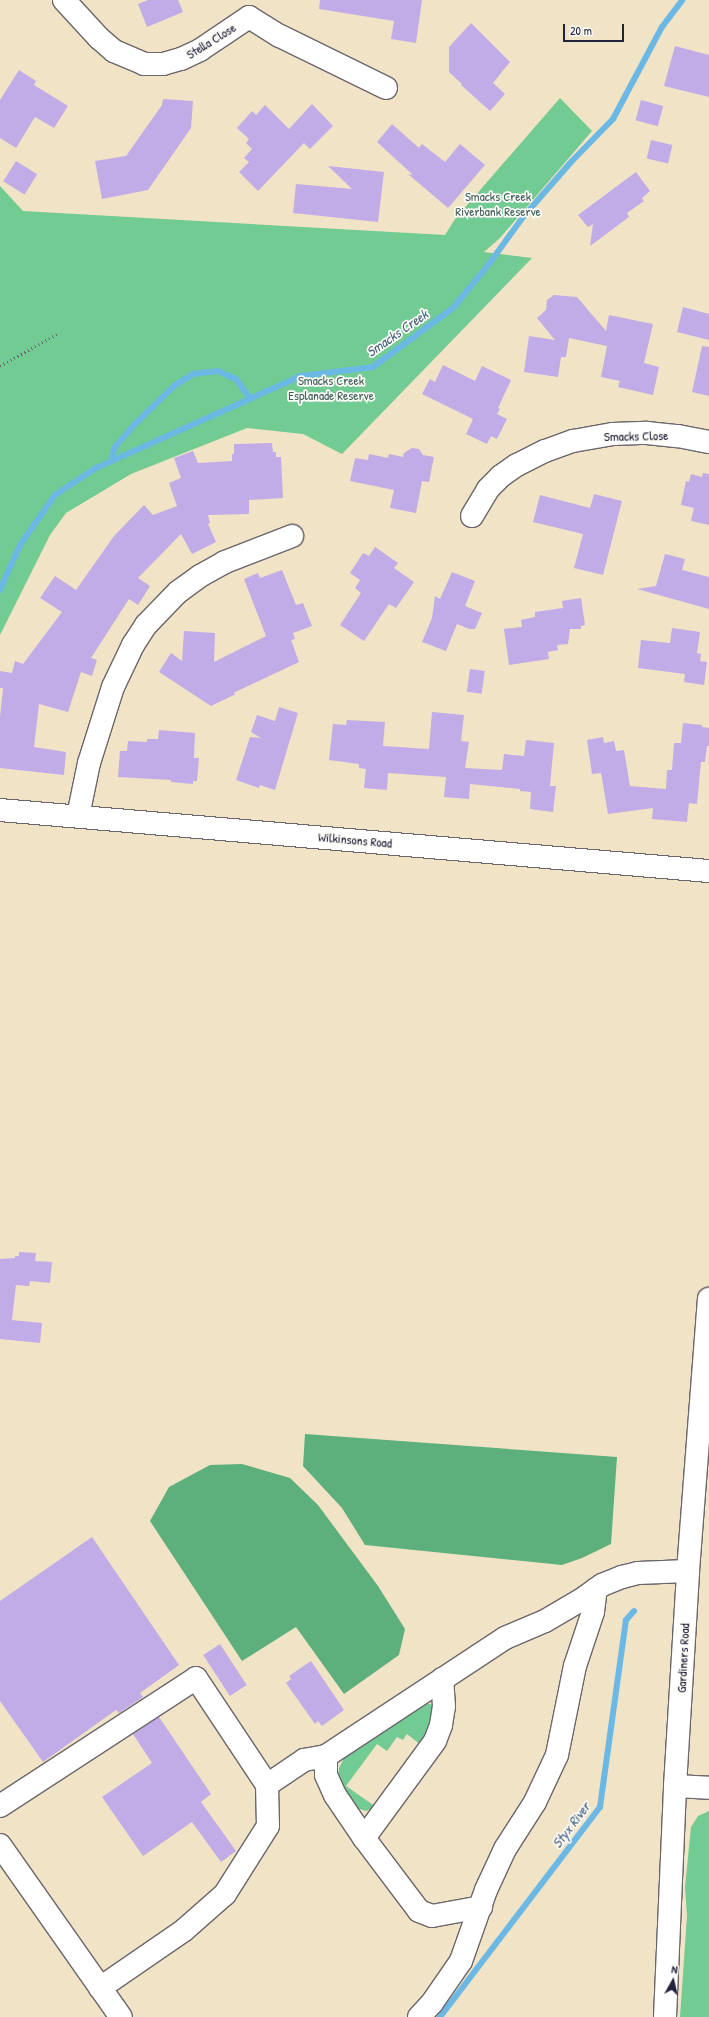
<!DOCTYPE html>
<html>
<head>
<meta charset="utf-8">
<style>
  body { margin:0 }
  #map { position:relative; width:709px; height:2017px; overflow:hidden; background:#f1e3c6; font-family:"Patrick Hand",sans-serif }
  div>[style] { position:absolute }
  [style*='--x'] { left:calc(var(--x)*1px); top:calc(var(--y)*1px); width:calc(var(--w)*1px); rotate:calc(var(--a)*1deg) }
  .green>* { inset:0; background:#72cb92 }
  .forest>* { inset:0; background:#5daf7c }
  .stream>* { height:6px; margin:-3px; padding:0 3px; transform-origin:3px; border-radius:3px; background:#6cb8e5 }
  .building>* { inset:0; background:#c1ace7; transform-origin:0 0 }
  .path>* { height:2.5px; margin-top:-1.25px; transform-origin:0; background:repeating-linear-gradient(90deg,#6a666c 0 1px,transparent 0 4px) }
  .roads { filter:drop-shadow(1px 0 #6a666c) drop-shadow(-1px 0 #6a666c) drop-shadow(0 1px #6a666c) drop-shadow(0 -1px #6a666c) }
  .minor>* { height:22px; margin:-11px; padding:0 11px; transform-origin:11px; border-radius:11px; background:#fff }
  span { translate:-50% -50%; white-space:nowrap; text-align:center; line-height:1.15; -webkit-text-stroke:3.5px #fdfcf7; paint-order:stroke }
  .street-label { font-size:13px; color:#22223b }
  .park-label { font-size:13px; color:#3e5d59 }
  .water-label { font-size:14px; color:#405e7f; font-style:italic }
  .north { position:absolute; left:653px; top:1961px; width:40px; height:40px; -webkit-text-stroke:3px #fdfcf7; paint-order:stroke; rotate:8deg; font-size:11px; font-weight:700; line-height:16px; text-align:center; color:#22223b }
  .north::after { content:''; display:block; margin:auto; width:14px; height:18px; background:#22223b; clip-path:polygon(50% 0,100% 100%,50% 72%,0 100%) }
  .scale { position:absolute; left:563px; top:24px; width:61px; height:18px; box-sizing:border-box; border:2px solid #22223b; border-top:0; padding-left:5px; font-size:12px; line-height:14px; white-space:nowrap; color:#22223b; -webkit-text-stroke:3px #fdfcf7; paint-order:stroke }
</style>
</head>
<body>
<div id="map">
  <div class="green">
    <div style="clip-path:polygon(560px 98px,592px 131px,500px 238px,484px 252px,532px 258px,342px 454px,303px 434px,247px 428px,131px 474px,66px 513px,50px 535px,0 635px,0 186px,23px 211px,445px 235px,455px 219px)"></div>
    <div style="clip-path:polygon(427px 1704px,431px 1704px,436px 1711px,421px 1745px,407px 1734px,403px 1740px,397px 1737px,387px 1751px,377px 1744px,346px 1786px,376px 1807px,366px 1811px,353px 1807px,338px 1777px,339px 1768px,344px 1758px,350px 1752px,422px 1705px)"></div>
    <div style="clip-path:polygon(709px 1811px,709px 2017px,680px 2017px,687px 1916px,685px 1887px,691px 1827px,698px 1816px)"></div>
  </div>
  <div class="forest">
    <div style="clip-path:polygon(305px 1434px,617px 1457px,611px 1544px,582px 1558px,562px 1565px,365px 1545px,342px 1508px,303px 1466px)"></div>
    <div style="clip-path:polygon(242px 1464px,290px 1478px,318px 1505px,378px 1586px,405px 1629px,399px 1655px,344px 1694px,296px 1627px,242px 1661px,150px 1521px,169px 1487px,210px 1465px)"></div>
  </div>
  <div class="stream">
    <div style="--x:111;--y:461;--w:15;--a:-74"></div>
    <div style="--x:115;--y:447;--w:30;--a:-49"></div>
    <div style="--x:135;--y:424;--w:54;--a:-44.3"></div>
    <div style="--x:174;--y:386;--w:22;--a:-32"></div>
    <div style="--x:193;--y:374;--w:25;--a:-7"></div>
    <div style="--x:218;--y:371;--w:20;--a:24"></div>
    <div style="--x:236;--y:379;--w:24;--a:54"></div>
    <div style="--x:0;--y:590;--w:49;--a:-66"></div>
    <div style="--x:20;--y:545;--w:61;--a:-55"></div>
    <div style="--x:55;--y:495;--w:49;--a:-33.4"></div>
    <div style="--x:96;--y:468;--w:225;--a:-24.2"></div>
    <div style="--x:301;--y:376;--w:73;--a:-7.1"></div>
    <div style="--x:373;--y:367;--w:99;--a:-36.4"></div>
    <div style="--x:453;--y:308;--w:57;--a:-50.7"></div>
    <div style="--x:489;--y:264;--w:58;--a:-54.1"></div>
    <div style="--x:523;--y:217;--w:74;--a:-48.8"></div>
    <div style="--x:572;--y:161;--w:59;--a:-45.7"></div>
    <div style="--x:613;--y:119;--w:104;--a:-62"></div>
    <div style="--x:662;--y:27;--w:34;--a:-53"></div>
    <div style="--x:440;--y:2017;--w:264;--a:-52.7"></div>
    <div style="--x:600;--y:1807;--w:189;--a:-82.1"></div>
    <div style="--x:626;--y:1620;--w:12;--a:-48"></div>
  </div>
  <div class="building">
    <div style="clip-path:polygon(148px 0,178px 0,183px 12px,147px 27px,138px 4px)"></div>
    <div style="clip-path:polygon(320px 0,422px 0,416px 43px,391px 39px,394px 21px,319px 9px)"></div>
    <div style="clip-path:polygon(471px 23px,510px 62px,493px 83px,505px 94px,490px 111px,461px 85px,462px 84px,449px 72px,449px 47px)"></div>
    <div style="clip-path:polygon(675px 46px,709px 55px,709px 97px,664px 86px)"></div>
    <div style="clip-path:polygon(19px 70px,36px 81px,34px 85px,68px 106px,54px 128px,35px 117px,16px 148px,0 138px,0 100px)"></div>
    <div style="clip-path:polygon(163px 99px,193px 101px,191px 128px,148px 190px,102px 199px,95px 161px,126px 156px,162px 105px)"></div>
    <div style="left:641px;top:100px;width:23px;height:21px;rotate:15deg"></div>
    <div style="clip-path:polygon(312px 104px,333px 126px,310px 149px,304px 143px,258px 191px,239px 172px,249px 162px,244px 158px,252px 149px,246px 143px,249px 139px,237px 128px,252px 111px,256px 115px,265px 105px,289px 129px)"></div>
    <div style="clip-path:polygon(392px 124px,419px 148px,422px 144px,445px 162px,460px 144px,485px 165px,448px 208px,408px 174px,413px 175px,377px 142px)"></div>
    <div style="left:651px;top:140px;width:22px;height:19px;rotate:13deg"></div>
    <div style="left:16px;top:161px;width:25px;height:24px;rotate:32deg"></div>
    <div style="clip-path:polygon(328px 166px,384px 172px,378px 222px,293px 213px,296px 184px,352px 189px)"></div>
    <div style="clip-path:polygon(636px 172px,650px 191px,642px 198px,644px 201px,627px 213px,629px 217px,590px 246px,593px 224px,588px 227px,578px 215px)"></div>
    <div style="clip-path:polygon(554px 295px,577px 297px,606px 331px,609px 315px,653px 324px,644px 363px,659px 367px,653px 395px,618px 387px,620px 381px,601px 377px,607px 346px,569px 338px,566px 357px,561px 357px,558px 377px,524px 372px,529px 336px,555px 340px,537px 318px,546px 310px,547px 300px)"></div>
    <div style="clip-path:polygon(683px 307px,709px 314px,709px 340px,677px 332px)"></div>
    <div style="clip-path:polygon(702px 346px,709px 347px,709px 396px,692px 392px)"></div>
    <div style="clip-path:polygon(443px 365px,475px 381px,482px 366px,511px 380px,498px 408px,500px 409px,497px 414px,507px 419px,497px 439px,491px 436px,487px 444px,466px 434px,473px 419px,422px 394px,430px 379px,435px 382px)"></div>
    <div style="clip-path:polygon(272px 443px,273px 452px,276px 452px,276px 457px,281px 457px,283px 498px,249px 500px,249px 514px,208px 515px,210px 523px,208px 524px,216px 542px,192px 554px,181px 534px,138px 578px,150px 586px,138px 605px,129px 599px,91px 658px,97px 660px,92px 676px,81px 672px,68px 712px,39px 704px,34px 747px,66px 752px,64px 775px,0 768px,0 717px,3px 688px,0 688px,0 671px,12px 673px,15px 661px,23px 664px,62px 612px,40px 598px,55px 576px,76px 590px,114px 536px,144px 505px,153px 515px,177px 506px,169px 483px,181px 478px,174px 458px,193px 451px,198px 463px,232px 461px,232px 454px,234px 454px,234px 444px)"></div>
    <div style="clip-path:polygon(412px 448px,419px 449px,423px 455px,434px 457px,429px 482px,422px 481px,416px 513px,390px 508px,394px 490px,350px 481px,355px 458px,368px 460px,369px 454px,388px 458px,389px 454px,403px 457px,404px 453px)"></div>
    <div style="clip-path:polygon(703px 473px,709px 474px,709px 525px,691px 521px,694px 508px,681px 505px,686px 481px,689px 482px,691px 474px,702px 477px)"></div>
    <div style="clip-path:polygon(594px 494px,622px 501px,603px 575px,574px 568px,583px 534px,533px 522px,540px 495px,590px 508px)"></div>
    <div style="clip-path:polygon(375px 547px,398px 563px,394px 568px,414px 582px,396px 608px,389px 604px,364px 641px,340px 625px,361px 593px,355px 588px,360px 580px,350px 573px,363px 553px,369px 556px)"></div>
    <div style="clip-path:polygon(665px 554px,685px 559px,682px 570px,709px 577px,709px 609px,637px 589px,656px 586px)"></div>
    <div style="clip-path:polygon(282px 570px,296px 605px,303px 603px,312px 626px,293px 633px,295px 639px,291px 640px,299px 662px,233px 693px,236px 694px,211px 706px,159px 672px,171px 653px,182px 661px,184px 631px,215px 633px,214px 662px,266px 636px,244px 579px,258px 573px,260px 578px)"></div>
    <div style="clip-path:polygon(452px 572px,475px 581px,465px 606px,482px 613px,475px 629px,469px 629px,457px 624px,446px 651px,422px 642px,432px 618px,435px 596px,440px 599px)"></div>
    <div style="clip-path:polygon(581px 598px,585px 625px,581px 626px,581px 629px,570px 629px,568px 644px,557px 645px,558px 650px,548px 652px,549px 659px,509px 665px,504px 629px,522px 627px,521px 620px,535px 617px,535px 612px,563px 608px,562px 601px)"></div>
    <div style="clip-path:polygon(672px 628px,700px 632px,697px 653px,701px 654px,700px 661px,707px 662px,704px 685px,684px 682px,685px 674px,638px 668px,641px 640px,670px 643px)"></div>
    <div style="left:470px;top:669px;width:15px;height:23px;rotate:8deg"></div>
    <div style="clip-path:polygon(279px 707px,298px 713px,275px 790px,260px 785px,259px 788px,236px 780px,250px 737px,261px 738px,251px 732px,257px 715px,275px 721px)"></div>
    <div style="clip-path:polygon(432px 712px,464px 715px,461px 741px,469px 742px,465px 768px,502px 770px,504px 754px,524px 756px,526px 740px,554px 743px,550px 786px,556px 786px,553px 812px,530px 809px,531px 792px,520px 791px,520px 789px,470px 784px,469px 799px,444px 797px,446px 777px,388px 773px,387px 790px,364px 788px,366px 769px,359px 768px,359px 764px,329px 760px,333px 724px,346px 725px,347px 720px,385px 722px,383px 746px,429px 749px)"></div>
    <div style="clip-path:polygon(683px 723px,702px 725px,702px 727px,709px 728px,709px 746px,707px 746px,705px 762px,701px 762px,697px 804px,689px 803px,687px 822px,652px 819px,653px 808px,608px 814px,601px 773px,592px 774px,587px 740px,603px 737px,604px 743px,614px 741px,616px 751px,624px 750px,630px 786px,666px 789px,667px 770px,672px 770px,674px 743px,681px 743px)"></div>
    <div style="clip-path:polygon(159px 730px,195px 733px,194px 758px,199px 758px,197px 781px,193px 781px,193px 784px,171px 782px,171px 780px,118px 777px,120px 751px,127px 751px,128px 741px,147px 742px,147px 739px,158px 739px)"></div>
    <div style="clip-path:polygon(19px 1252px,36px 1253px,35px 1261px,52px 1262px,50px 1283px,30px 1281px,29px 1286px,16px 1285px,12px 1320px,42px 1323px,40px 1343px,0 1339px,0 1259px,15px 1258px,15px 1256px,19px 1256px)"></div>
    <div style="clip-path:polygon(92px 1537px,179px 1665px,140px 1693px,143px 1697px,119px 1713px,116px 1710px,43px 1762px,0 1701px,0 1601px)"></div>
    <div style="left:220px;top:1644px;width:49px;height:20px;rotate:57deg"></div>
    <div style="clip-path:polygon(311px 1661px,344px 1710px,322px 1726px,318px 1721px,315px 1724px,286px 1683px,291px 1679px,289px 1676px)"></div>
    <div style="clip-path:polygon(159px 1717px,211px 1794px,201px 1802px,236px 1851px,221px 1862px,192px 1822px,143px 1856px,102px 1797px,152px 1763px,133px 1734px)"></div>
  </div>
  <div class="path">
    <div style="--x:0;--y:366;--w:65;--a:-29.3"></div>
  </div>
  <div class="roads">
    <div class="minor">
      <div style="--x:64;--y:0;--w:52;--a:47.4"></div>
      <div style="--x:99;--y:38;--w:20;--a:41"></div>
      <div style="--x:114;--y:51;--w:33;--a:23"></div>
      <div style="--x:144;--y:64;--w:19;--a:0"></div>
      <div style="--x:163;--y:64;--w:19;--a:-16"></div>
      <div style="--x:181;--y:59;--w:21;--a:-25"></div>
      <div style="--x:200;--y:50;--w:59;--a:-34"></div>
      <div style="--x:249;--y:17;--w:36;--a:32"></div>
      <div style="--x:280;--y:36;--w:118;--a:26.1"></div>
      <div style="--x:472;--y:516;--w:31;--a:-59"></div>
      <div style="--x:488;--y:489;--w:18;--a:-45"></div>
      <div style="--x:501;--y:476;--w:19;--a:-35"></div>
      <div style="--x:517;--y:465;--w:31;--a:-27"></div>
      <div style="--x:545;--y:451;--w:30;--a:-20"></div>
      <div style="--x:573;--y:441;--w:41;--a:-9.9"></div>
      <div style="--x:613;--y:434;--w:34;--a:-2"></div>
      <div style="--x:647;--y:433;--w:31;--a:6"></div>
      <div style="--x:678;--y:436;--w:32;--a:11"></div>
      <div style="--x:0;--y:810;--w:712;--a:4.92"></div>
      <div style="--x:78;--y:816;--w:54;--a:-78.3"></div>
      <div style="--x:89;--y:763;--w:80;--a:-72.5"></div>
      <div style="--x:113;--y:687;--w:47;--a:-64.5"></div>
      <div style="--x:133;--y:645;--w:24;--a:-57"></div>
      <div style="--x:146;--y:625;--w:46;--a:-45.9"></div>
      <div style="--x:178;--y:592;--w:27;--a:-36"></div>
      <div style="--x:200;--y:576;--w:29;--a:-29"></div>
      <div style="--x:225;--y:562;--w:72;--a:-21.2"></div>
      <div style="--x:326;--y:1756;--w:19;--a:90"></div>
      <div style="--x:326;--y:1775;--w:22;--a:66"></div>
      <div style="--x:335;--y:1795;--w:52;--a:56"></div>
      <div style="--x:364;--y:1838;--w:120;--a:-53.8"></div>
      <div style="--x:435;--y:1741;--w:17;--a:-69"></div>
      <div style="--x:441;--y:1725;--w:19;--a:-81"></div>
      <div style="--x:444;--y:1706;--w:27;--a:-94"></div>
      <div style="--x:675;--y:1786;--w:34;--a:3"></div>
      <div style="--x:0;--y:1806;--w:234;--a:-33.1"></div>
      <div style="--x:196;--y:1678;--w:128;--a:56.4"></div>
      <div style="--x:364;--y:1838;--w:91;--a:53"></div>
      <div style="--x:419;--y:1911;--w:14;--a:21"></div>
      <div style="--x:432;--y:1916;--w:50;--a:-10.4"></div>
      <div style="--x:0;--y:1845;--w:210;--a:54.9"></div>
      <div style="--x:100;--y:1988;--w:101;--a:-34.5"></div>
      <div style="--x:183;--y:1931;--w:56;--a:-41.4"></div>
      <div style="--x:225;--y:1894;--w:80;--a:-57.7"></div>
      <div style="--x:268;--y:1826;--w:41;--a:-91.4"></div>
      <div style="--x:267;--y:1785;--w:45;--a:-34"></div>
      <div style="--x:304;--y:1760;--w:22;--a:-10"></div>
      <div style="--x:326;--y:1756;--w:214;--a:-33.4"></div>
      <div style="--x:505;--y:1638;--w:43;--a:-23"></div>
      <div style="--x:545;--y:1621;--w:45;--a:-30.5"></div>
      <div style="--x:584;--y:1598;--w:22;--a:-36"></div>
      <div style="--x:602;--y:1585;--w:22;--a:-22"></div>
      <div style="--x:622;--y:1577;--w:16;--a:-14"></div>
      <div style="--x:638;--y:1573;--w:50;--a:-2.3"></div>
      <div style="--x:419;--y:2017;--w:19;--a:-47"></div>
      <div style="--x:432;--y:2003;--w:51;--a:-55.4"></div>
      <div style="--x:461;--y:1961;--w:75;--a:-70.6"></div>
      <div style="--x:486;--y:1890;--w:45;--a:-65.1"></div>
      <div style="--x:505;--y:1849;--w:56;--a:-57.4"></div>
      <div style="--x:535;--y:1802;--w:52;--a:-64.9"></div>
      <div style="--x:557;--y:1755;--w:91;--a:-78.6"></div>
      <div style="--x:575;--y:1666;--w:57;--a:-71.6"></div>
      <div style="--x:593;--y:1612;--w:23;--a:-83"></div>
      <div style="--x:665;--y:2017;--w:231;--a:-87.5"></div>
      <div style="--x:675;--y:1786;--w:215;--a:-86.5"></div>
      <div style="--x:688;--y:1571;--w:273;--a:-85.6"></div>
    </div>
  </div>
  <div class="street-label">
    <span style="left:211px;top:41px;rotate:-32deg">Stella Close</span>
    <span style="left:636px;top:436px;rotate:-1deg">Smacks Close</span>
    <span style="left:355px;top:840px;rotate:5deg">Wilkinsons Road</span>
    <span style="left:683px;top:1658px;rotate:-87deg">Gardiners Road</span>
  </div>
  <div class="park-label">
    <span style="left:498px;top:204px">Smacks Creek<br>Riverbank Reserve</span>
    <span style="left:331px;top:388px">Smacks Creek<br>Esplanade Reserve</span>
  </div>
  <div class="water-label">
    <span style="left:397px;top:333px;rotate:-35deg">Smacks Creek</span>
    <span style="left:571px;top:1825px;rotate:-53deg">Styx River</span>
  </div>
  <div class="north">N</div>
  <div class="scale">20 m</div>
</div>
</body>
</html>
